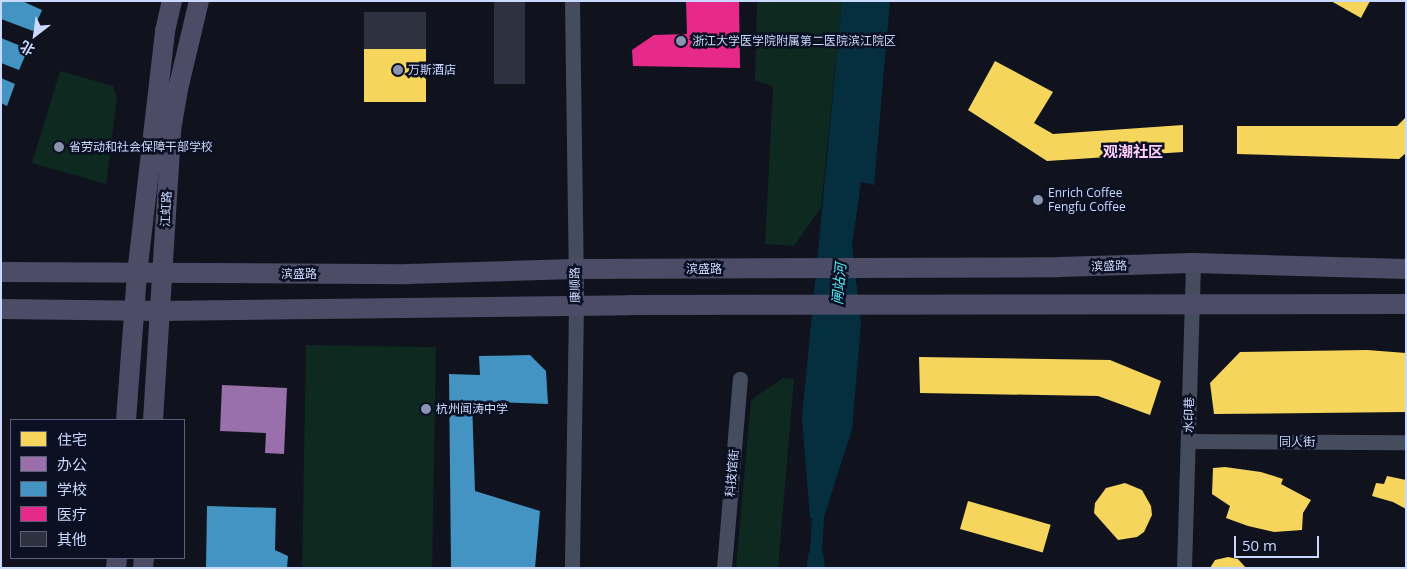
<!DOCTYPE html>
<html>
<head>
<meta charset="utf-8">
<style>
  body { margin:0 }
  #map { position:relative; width:1407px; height:569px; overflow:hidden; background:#10131d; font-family:"Open Sans","Noto Sans SC",sans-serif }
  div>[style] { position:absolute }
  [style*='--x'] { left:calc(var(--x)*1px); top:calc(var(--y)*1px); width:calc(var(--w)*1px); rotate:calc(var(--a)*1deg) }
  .green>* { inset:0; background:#0d2920; transform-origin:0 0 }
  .water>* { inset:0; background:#052f3f }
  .homes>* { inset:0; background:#f6d55c; transform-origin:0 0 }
  .offices>* { inset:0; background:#9970ab }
  .schools>* { inset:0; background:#4393c3 }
  .health>* { inset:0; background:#e7298a }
  .canal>* { height:12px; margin:-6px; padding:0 6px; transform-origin:6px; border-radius:6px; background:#052f3f }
  .building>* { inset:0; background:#2e313f; transform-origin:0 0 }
  .minor>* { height:15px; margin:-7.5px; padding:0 7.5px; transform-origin:7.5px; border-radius:7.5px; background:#444c5e }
  .major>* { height:20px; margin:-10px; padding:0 10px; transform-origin:10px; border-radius:10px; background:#4c4c67 }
  .dots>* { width:14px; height:14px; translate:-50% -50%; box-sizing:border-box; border:2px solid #0b1022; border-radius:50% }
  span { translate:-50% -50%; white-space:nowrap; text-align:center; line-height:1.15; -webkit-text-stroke:5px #0b1022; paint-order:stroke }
  .poi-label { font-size:12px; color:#ccd9ff }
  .left { translate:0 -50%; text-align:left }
  .street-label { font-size:12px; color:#ccd9ff }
  .water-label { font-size:14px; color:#5af0ff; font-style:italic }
  .quarter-label { font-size:15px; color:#ffceff; font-weight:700 }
  .frame { position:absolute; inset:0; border:2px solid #ccd9ff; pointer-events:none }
  .legend { position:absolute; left:10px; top:419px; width:175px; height:140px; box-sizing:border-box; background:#0b1022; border:1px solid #58607a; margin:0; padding:6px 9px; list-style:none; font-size:15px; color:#ccd9ff }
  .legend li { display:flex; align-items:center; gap:10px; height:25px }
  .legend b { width:25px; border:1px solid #58607a }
  .north { position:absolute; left:10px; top:10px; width:50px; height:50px; -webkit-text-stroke:4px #0b1022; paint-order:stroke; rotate:210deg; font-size:14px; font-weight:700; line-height:20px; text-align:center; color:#ccd9ff }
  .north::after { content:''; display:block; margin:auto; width:18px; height:22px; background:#ccd9ff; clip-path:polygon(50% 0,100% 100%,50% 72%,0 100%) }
  .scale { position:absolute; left:1234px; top:536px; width:85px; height:22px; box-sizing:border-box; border:2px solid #ccd9ff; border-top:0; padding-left:6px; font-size:15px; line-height:18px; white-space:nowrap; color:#ccd9ff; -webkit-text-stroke:4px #0b1022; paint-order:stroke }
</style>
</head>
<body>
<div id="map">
  <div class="green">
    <div style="clip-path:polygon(757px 1px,842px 1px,821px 208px,794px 246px,765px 244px,773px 87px,755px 80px)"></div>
    <div style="clip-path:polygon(60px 71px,113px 86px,117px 98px,106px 184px,32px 163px)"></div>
    <div style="left:306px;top:345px;width:130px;height:223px;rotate:1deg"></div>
    <div style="clip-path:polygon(783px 378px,794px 379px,778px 568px,736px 568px,751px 400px)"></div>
  </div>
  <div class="water">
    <div style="clip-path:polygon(842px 1px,890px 1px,874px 185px,861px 182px,852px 245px,861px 324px,852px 429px,824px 517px,810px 518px,802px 418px)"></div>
    <div style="clip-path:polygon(823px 552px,825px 568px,807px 568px,808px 553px)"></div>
  </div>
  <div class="homes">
    <div style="clip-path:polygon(1331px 1px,1370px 1px,1361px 18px)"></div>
    <div style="left:364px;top:12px;width:62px;height:90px"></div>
    <div style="clip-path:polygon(995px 61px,1053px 92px,1034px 123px,1053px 134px,1183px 125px,1183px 152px,1047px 161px,968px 110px)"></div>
    <div style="clip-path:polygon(1406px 117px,1406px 153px,1399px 159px,1237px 154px,1237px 126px,1397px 126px)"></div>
    <div style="clip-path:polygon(1367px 350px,1406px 353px,1406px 412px,1214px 414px,1210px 383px,1240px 352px)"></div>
    <div style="clip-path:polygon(919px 357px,1110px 360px,1161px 381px,1150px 415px,1098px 396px,920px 393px)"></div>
    <div style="clip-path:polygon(1225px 467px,1261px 472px,1283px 479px,1281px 484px,1311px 500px,1303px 513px,1302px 530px,1274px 532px,1248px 526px,1226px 518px,1230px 506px,1212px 494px,1213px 468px)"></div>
    <div style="clip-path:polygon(1387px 476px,1406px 480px,1406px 509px,1393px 502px,1372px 496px,1376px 483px,1384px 484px)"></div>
    <div style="clip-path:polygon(1125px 483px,1142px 490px,1151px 506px,1152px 515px,1144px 532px,1137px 537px,1118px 540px,1094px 513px,1095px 503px,1106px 488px)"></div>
    <div style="left:968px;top:501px;width:86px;height:29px;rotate:16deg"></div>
    <div style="clip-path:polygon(1228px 557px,1238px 559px,1246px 568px,1210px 568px,1215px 560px)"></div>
  </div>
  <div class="offices">
    <div style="clip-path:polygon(222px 385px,287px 388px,284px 454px,265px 453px,266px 433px,220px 431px)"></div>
  </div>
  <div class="schools">
    <div style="clip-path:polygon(1px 1px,22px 1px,42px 10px,33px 31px,1px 19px)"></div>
    <div style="clip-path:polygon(1px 38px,28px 49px,19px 70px,1px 63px)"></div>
    <div style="clip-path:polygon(1px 78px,15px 84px,7px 106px,1px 103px)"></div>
    <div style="clip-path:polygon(530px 355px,546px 371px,548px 404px,472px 401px,475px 491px,540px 511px,535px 568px,451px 568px,449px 374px,480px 375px,479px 356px)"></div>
    <div style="clip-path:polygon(207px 506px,276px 508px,275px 550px,288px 556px,287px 568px,206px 568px)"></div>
  </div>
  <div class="health">
    <div style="clip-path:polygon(686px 1px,739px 1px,740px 68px,633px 66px,632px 50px,654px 35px,687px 34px)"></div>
  </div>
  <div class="canal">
    <div style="--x:815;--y:568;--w:68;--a:-86.6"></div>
  </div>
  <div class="building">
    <div style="left:494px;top:1px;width:31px;height:83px"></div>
    <div style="left:364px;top:12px;width:62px;height:37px"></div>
  </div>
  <div class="minor">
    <div style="--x:572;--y:1;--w:305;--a:89.2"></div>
    <div style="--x:576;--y:306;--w:262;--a:90.9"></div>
    <div style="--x:1188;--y:441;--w:218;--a:0.3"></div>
    <div style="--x:724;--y:568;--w:190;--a:-85.2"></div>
    <div style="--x:1184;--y:568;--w:305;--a:-88.3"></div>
  </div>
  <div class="major">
    <div style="--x:1;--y:272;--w:407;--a:0.3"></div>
    <div style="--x:408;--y:274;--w:167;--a:-1.7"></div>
    <div style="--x:575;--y:269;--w:484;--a:-0.2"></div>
    <div style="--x:1059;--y:267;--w:134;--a:-1.7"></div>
    <div style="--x:1193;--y:263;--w:213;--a:1.6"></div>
    <div style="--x:1;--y:309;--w:159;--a:0.7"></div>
    <div style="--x:160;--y:311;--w:470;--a:-0.7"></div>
    <div style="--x:630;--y:305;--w:776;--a:-0.07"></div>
    <div style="--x:126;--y:420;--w:146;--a:-85.7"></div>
    <div style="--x:137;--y:274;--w:245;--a:-83.4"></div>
    <div style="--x:165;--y:31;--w:31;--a:-77"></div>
    <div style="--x:153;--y:420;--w:291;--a:-86.4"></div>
    <div style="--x:171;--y:130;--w:42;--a:-80.3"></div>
    <div style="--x:178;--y:89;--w:90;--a:-76.6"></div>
    <div style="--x:116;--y:568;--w:10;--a:-84"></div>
    <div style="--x:143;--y:568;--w:10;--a:-84"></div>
  </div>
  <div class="dots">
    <div style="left:681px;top:41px;background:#8a94b0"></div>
    <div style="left:398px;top:70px;background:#8a94b0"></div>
    <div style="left:59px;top:147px;background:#8a94b0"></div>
    <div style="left:1038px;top:200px;background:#8a94b0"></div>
    <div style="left:426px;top:409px;background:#8a94b0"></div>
  </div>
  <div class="poi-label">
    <span class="left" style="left:692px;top:41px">浙江大学医学院附属第二医院滨江院区</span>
    <span class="left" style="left:408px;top:70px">万斯酒店</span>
    <span class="left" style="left:69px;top:147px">省劳动和社会保障干部学校</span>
    <span class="left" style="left:1048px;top:200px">Enrich Coffee<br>Fengfu Coffee</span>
    <span class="left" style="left:436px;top:409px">杭州闻涛中学</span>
  </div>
  <div class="street-label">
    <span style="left:166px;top:209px;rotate:-87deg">江虹路</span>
    <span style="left:1109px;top:266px;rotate:-2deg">滨盛路</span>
    <span style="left:704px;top:269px">滨盛路</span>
    <span style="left:299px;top:274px">滨盛路</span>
    <span style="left:575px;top:285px;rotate:-91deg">康顺路</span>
    <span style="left:1189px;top:415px;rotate:-89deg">水印巷</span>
    <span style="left:1297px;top:442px">同人街</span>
    <span style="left:732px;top:473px;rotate:-85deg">科技馆街</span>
  </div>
  <div class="water-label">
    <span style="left:839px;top:284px;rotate:-85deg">闸站河</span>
  </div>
  <div class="quarter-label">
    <span style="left:1133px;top:152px">观潮社区</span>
  </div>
  <div class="frame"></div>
  <ul class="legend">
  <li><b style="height:14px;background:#f6d55c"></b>住宅</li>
  <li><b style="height:14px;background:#9970ab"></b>办公</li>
  <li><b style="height:14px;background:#4393c3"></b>学校</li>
  <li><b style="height:14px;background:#e7298a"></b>医疗</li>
  <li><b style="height:14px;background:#2e313f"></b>其他</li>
  </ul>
  <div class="north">北</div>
  <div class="scale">50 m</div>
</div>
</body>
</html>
